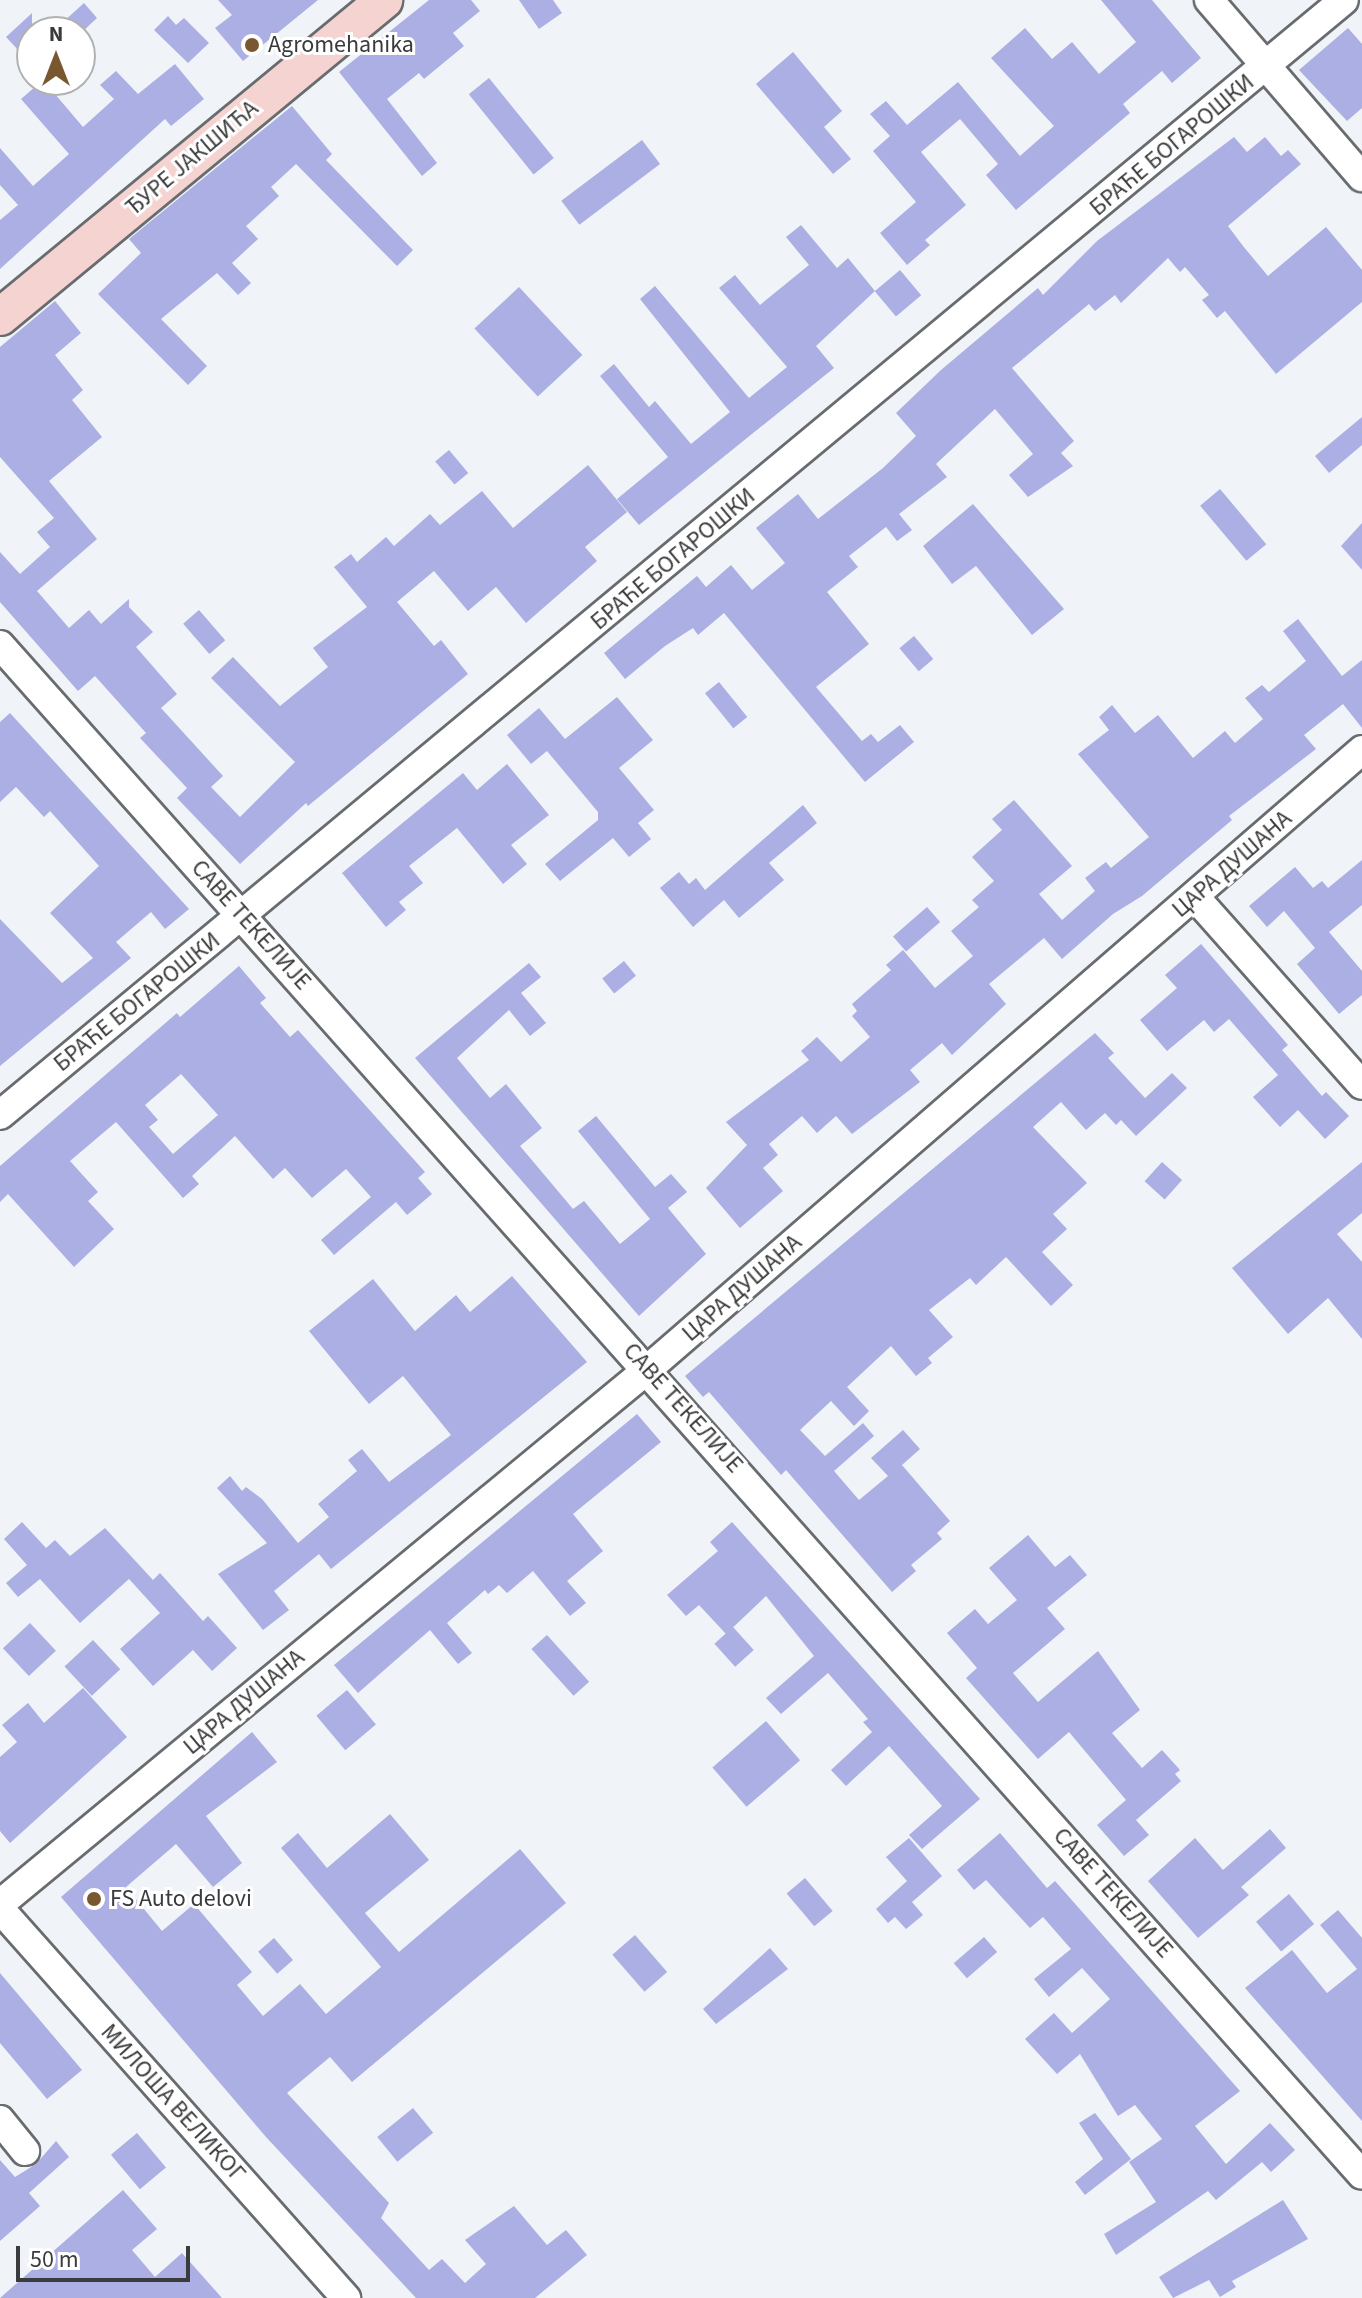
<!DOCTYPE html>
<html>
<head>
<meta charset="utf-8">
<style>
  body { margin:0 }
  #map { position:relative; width:1362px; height:2298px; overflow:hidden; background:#f0f4f8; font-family:"Source Sans 3",sans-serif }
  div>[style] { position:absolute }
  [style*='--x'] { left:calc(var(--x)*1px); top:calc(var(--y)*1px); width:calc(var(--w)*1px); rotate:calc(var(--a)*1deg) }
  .building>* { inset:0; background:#abafe3; transform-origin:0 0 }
  .roads { filter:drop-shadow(2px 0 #686c6f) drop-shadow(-2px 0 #686c6f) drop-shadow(0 2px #686c6f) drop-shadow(0 -2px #686c6f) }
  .minor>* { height:28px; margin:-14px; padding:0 14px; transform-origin:14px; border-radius:14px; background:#fff }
  .major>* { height:36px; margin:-18px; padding:0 18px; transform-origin:18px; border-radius:18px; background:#f5d3d0 }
  .dots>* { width:22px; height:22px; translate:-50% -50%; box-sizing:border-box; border:4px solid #fff; border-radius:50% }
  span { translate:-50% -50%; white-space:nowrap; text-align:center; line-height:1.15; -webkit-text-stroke:6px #fff; paint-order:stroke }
  .poi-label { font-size:24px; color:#3a3b3d }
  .left { translate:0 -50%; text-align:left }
  .street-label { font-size:24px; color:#3a3b3d }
  .north { position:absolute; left:16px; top:16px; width:80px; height:80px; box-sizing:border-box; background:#fff; border:2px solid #b0b1b1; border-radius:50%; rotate:0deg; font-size:22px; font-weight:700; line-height:32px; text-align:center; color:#3a3b3d }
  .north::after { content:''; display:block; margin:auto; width:28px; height:36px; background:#79582f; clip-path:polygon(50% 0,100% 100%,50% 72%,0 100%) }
  .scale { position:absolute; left:16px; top:2246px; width:174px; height:36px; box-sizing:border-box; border:4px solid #3a3b3d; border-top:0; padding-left:10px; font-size:24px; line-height:28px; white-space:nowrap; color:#3a3b3d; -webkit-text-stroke:6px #fff; paint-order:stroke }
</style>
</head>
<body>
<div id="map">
  <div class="building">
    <div style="clip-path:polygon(218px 0,318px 0,243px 61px,215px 28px,232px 15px)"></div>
    <div style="clip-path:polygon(429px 0,471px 0,480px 11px,453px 33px,464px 46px,424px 79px,419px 73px,387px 99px,437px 163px,422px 176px,339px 72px)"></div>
    <div style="clip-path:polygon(519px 0,553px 0,562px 13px,539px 29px)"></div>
    <div style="clip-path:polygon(1101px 0,1152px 0,1201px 58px,1172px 83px,1162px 71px,1123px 104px,1130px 113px,1016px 210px,986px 175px,998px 164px,960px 119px,921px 152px,966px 205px,925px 240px,930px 245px,907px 265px,880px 233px,916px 202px,873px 151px,890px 136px,870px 114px,886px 101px,907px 125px,958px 82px,1020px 156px,1054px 126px,991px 58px,1025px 28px,1052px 59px,1072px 42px,1099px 74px,1136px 42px)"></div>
    <div style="clip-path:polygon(84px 3px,97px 18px,82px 32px,52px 32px)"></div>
    <div style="clip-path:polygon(32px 13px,32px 65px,6px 37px)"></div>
    <div style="clip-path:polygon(168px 16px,176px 25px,184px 18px,209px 43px,188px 63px,154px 30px)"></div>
    <div style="clip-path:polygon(1348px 28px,1362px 44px,1362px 108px,1347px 121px,1299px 70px)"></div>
    <div style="clip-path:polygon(793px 52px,842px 111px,824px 127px,851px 159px,833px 174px,756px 84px)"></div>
    <div style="clip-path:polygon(175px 64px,204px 99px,171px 126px,165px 119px,0 269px,0 220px,18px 205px,0 185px,0 148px,33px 186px,69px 154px,21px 99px,43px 80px,83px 127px,114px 99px,100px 85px,116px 71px,138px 94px)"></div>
    <div style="left:489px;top:78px;width:103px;height:26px;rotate:51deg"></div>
    <div style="clip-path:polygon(292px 106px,332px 154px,326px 160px,413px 250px,397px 266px,296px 164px,271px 187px,279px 196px,246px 226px,258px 239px,232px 263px,251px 283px,238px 295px,217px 273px,161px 319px,207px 366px,188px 385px,98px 294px,141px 253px,129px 239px)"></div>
    <div style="clip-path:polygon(1234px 137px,1247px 152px,1265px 137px,1281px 156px,1288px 150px,1301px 164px,1228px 226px,1243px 246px,1268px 276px,1326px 227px,1362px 270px,1362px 302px,1276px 374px,1225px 311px,1217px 318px,1202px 300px,1209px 295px,1185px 267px,1180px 272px,1168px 258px,1121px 303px,1115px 295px,1095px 311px,1089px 304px,1012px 368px,1074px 441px,1061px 453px,1073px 466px,1028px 497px,1009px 475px,1033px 454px,995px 409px,936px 464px,947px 477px,899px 514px,912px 530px,897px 541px,886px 527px,849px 556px,858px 567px,827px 592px,869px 644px,816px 687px,862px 741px,871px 734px,878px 742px,900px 725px,914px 742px,865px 782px,724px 613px,698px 635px,693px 628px,665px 646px,625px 679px,604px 653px,697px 576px,706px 587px,731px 565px,752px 590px,785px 563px,756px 528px,798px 494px,818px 519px,883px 468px,916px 436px,896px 413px,941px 370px,1038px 288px,1043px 295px,1097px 241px)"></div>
    <div style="left:642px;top:140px;width:30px;height:101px;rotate:53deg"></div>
    <div style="clip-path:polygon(801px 225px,837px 268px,848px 258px,875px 291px,816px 346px,834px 368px,639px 525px,617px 499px,668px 457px,600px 376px,614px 364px,649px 407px,655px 401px,691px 444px,730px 412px,640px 299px,655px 286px,749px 398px,787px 367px,719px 288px,735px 275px,760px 305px,809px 265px,786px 237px)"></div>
    <div style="left:900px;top:270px;width:33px;height:33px;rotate:50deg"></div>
    <div style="left:519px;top:287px;width:93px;height:61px;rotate:47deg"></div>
    <div style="clip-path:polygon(55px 301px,81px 333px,55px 355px,83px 390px,72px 400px,102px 437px,49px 481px,97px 539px,37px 591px,69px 628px,89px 610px,101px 624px,129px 599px,129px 607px,153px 632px,136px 647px,177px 694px,161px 708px,223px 776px,211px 787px,240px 817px,295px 762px,211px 678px,233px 657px,280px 706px,328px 667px,313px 648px,367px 607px,334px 567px,351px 554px,357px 562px,386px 537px,394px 546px,430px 514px,440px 525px,482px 491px,513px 528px,588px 465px,627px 512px,585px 547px,597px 561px,526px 623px,496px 587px,468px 611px,434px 571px,397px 602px,434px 646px,441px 640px,468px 674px,308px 806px,306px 803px,240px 864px,177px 798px,187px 788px,140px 738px,146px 733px,95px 676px,78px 691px,0 602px,0 552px,20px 574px,50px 547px,37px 532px,54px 518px,0 457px,0 347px)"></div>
    <div style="clip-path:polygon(1362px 417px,1362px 445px,1329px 473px,1315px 456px)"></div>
    <div style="left:449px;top:450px;width:30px;height:18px;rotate:50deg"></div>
    <div style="left:1220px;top:489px;width:72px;height:26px;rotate:50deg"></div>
    <div style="clip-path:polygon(973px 504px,1064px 609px,1032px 635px,976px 566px,952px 584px,923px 546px)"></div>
    <div style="clip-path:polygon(1362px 523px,1362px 570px,1341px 546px)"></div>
    <div style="left:199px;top:610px;width:40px;height:21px;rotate:49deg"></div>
    <div style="clip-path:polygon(1298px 619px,1342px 676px,1362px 660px,1362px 728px,1343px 704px,1304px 735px,1316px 749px,1229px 816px,1232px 820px,1142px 896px,1113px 914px,1062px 959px,1044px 938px,989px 984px,1006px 1004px,952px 1055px,942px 1043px,910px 1070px,920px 1082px,852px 1134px,836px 1116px,817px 1133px,802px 1116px,769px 1144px,778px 1155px,763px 1168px,783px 1191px,740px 1228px,706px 1188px,747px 1145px,726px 1122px,809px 1060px,801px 1051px,817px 1037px,841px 1062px,870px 1037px,852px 1016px,857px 1011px,852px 1004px,891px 970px,886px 965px,903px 950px,935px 988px,973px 956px,951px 931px,979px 907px,972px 900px,994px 881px,972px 857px,1002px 830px,992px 819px,1014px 800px,1072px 866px,1039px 894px,1062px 920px,1095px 891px,1085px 878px,1106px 862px,1111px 868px,1149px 837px,1078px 754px,1109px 730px,1099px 717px,1112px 705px,1135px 733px,1158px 715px,1193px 758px,1225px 731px,1235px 743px,1263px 719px,1245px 698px,1262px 685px,1269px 692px,1306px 661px,1283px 631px)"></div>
    <div style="left:914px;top:636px;width:30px;height:19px;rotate:50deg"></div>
    <div style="left:719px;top:682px;width:45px;height:18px;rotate:51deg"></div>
    <div style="clip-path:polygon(617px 697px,653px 740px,619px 768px,654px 810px,638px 823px,651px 839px,629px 857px,613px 838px,560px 881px,545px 864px,598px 820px,598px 812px,547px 751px,531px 764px,507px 735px,539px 708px,565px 739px)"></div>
    <div style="clip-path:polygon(10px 713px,189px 909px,165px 929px,151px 912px,116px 942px,131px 958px,0 1066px,0 919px,62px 983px,93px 958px,50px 913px,99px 866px,50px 811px,44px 817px,16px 787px,0 802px,0 722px)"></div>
    <div style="clip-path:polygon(507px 764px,549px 815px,511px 845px,527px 864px,503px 884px,457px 828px,409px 866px,423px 883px,399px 902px,406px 910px,386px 927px,342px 873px,463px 773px,477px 790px)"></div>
    <div style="clip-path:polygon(803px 805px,817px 823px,769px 863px,784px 880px,739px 918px,724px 900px,693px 927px,660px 888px,679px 872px,689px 884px,696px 878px,705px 890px)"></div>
    <div style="clip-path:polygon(1362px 860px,1362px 905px,1329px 932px,1362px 971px,1362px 995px,1339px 1014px,1297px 964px,1315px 948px,1284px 911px,1267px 927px,1249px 906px,1295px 867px,1313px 888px,1322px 881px,1328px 888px)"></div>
    <div style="left:927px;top:907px;width:20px;height:45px;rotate:49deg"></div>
    <div style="clip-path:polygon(1201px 944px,1288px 1045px,1282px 1050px,1322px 1096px,1326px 1092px,1349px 1116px,1325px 1139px,1298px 1110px,1280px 1127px,1253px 1097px,1278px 1075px,1229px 1019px,1214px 1032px,1204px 1020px,1167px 1051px,1140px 1020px,1177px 988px,1165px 975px)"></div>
    <div style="left:624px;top:961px;width:19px;height:28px;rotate:51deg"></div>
    <div style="clip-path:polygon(529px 963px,541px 977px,521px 993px,546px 1023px,530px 1036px,509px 1010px,457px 1058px,490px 1098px,506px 1084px,542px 1128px,520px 1146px,573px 1209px,584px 1201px,620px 1244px,650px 1219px,578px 1131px,596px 1116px,655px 1187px,671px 1174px,687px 1192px,668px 1208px,706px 1254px,639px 1316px,415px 1058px)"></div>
    <div style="clip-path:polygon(evenodd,239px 966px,266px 998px,260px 1003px,290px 1037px,298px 1030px,425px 1172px,418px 1178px,432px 1194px,407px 1215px,396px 1202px,334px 1255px,321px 1240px,371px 1197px,346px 1169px,312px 1198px,285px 1168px,273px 1179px,235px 1136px,192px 1176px,199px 1184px,183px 1198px,116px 1122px,70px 1161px,98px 1192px,88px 1201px,114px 1229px,74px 1267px,8px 1194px,0 1202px,0 1166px,177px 1013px,180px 1017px,239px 966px,181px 1074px,218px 1115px,173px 1154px,149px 1127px,158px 1120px,145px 1105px,181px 1074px)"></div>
    <div style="clip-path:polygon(1095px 1033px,1114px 1053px,1108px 1058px,1145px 1098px,1172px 1073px,1187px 1088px,1136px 1136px,1121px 1120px,1116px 1125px,1105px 1113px,1086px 1130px,1061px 1102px,1033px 1127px,1087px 1183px,1053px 1214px,1067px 1229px,1042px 1252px,1073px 1285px,1051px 1306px,1006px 1257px,976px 1285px,970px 1278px,929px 1310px,953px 1337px,928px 1358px,932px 1363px,916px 1376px,891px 1346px,847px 1387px,869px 1411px,854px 1426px,831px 1401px,800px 1430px,825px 1456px,863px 1423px,874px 1436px,834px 1471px,859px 1500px,888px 1476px,871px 1458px,903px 1430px,920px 1449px,902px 1465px,950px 1521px,937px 1533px,942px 1539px,911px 1565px,916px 1571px,892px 1592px,786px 1470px,781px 1475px,709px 1392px,703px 1397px,685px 1376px)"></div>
    <div style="left:1162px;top:1162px;width:27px;height:26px;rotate:42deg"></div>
    <div style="clip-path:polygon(1362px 1162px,1362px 1213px,1337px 1234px,1362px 1262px,1362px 1339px,1328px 1298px,1288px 1334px,1232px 1268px)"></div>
    <div style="clip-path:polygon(512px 1276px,587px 1362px,331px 1569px,319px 1554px,274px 1591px,289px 1610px,263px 1630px,218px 1574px,267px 1543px,217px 1488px,230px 1476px,242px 1491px,246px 1487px,262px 1499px,298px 1543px,329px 1517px,318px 1504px,357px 1471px,348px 1460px,362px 1449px,389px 1482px,451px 1435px,403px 1376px,369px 1404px,309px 1331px,373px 1279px,415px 1331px,456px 1295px,470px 1312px)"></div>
    <div style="clip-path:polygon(637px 1414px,661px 1442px,573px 1514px,603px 1551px,567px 1581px,586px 1603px,570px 1616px,533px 1571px,507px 1593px,499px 1585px,488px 1594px,485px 1590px,447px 1623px,472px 1653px,458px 1664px,430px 1630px,358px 1693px,334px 1665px)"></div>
    <div style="clip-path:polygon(22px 1522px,46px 1548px,55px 1540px,70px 1556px,105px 1528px,153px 1580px,160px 1573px,203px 1621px,208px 1616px,237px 1648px,212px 1671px,193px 1650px,153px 1686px,120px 1649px,160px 1613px,129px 1579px,80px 1623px,40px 1579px,18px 1597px,6px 1583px,27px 1565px,4px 1539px)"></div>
    <div style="clip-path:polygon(732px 1522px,980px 1799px,922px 1849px,909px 1835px,942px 1806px,889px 1746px,846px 1786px,831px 1770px,872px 1732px,863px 1722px,868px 1719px,828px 1673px,781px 1714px,766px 1698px,814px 1656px,766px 1596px,726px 1634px,699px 1605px,686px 1616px,667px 1595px,718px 1551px,710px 1542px)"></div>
    <div style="clip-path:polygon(1028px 1535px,1055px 1567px,1070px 1555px,1087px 1575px,1047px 1608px,1065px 1629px,1013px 1673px,1038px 1702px,1098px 1651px,1140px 1710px,1112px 1733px,1142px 1768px,1162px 1750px,1180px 1770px,1175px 1774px,1181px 1781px,1136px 1820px,1149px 1835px,1124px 1856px,1097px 1825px,1126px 1800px,1069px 1732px,1038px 1759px,966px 1678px,977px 1668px,947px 1633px,975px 1609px,988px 1624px,1017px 1600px,989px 1568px)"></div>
    <div style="left:30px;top:1623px;width:38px;height:37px;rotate:47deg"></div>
    <div style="left:733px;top:1627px;width:31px;height:25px;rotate:48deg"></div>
    <div style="left:547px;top:1635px;width:63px;height:21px;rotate:48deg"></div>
    <div style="left:93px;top:1640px;width:40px;height:39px;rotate:47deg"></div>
    <div style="clip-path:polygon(83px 1688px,127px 1737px,10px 1843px,0 1831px,0 1757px,17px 1742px,2px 1725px,28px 1703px,44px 1723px)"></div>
    <div style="left:347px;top:1690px;width:45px;height:40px;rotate:50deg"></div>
    <div style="left:766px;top:1721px;width:52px;height:71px;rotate:49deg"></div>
    <div style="clip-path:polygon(252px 1732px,277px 1762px,206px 1816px,242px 1863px,213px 1887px,176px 1844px,126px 1887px,162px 1931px,194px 1904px,252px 1972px,237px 1985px,263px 2016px,300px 1984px,326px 2014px,381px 1967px,281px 1848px,298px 1833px,327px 1868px,390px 1814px,429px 1860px,365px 1913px,399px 1952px,520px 1849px,566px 1903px,352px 2082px,330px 2057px,287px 2093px,389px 2203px,381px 2218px,429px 2270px,442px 2259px,465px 2283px,486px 2264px,465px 2240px,514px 2206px,547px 2245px,566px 2230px,587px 2255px,535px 2298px,416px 2298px,266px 2137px,61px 1897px)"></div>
    <div style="clip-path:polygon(1270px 1829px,1286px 1848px,1241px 1887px,1249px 1895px,1198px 1938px,1148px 1881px,1195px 1838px,1223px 1870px)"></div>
    <div style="clip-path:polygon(1000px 1833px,1047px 1888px,1055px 1881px,1240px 2091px,1195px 2126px,1226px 2164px,1270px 2123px,1295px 2150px,1271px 2172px,1262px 2162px,1216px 2200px,1208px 2191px,1116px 2255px,1104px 2234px,1156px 2202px,1129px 2162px,1162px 2139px,1135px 2105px,1118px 2116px,1080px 2054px,1057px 2074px,1025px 2039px,1054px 2013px,1072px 2033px,1110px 1999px,1082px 1968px,1049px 1997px,1034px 1979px,1071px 1949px,1043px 1917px,1030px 1928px,986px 1880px,974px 1890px,957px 1870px)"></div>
    <div style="clip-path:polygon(909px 1838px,942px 1876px,912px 1902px,923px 1915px,906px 1929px,895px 1917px,888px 1923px,876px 1909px,907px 1881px,886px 1857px)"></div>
    <div style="left:805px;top:1878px;width:43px;height:24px;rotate:50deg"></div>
    <div style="left:1289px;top:1894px;width:39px;height:43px;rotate:50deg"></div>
    <div style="clip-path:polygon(1338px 1910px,1362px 1938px,1362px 2121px,1245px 1988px,1292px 1950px,1327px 1993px,1357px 1969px,1320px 1925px)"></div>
    <div style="left:635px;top:1935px;width:49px;height:30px;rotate:49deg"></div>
    <div style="left:984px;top:1937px;width:20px;height:40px;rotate:49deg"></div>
    <div style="left:274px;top:1938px;width:29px;height:21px;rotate:49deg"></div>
    <div style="clip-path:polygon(770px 1948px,788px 1969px,716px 2024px,703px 2009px)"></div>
    <div style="clip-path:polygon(0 1973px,82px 2070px,47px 2099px,0 2043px)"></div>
    <div style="left:413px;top:2108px;width:32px;height:46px;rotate:51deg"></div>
    <div style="clip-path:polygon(1095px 2113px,1131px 2159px,1085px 2195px,1075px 2182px,1103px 2159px,1079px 2123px)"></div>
    <div style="left:137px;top:2133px;width:45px;height:34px;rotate:50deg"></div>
    <div style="clip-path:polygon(56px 2141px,69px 2157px,29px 2193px,40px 2206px,0 2241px,0 2160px,15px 2177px,36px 2164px)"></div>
    <div style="clip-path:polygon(123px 2190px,157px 2229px,132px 2250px,155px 2277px,182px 2253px,222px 2298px,0 2298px)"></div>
    <div style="clip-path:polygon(1283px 2200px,1308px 2239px,1232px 2281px,1236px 2287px,1220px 2297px,1209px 2280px,1173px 2298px,1159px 2277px)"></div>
  </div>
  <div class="roads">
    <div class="minor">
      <div style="--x:1209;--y:0;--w:234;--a:49.2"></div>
      <div style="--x:0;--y:645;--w:2048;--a:48.32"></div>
      <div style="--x:1195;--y:897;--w:251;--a:48.4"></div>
      <div style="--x:0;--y:1115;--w:1746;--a:-39.68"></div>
      <div style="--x:0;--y:1904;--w:840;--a:-39.54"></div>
      <div style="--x:648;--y:1369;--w:945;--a:-40.92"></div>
      <div style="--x:0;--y:1909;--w:521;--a:48.35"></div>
      <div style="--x:0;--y:2120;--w:40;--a:51"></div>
    </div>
    <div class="major">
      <div style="--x:0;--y:317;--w:498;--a:-39.5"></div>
    </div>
  </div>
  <div class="dots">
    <div style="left:252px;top:45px;background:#79582f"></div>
    <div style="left:94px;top:1899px;background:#79582f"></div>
  </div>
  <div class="poi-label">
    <span class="left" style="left:268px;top:45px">Agromehanika</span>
    <span class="left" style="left:110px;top:1899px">FS Auto delovi</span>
  </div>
  <div class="street-label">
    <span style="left:1172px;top:145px;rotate:-40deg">БРАЋЕ БОГАРОШКИ</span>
    <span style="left:192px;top:158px;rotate:-40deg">ЂУРЕ ЈАКШИЋА</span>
    <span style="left:673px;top:559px;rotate:-40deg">БРАЋЕ БОГАРОШКИ</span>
    <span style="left:1232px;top:864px;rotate:-41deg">ЦАРА ДУШАНА</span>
    <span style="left:251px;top:925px;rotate:48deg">САВЕ ТЕКЕЛИЈЕ</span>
    <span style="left:137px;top:1002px;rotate:-39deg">БРАЋЕ БОГАРОШКИ</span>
    <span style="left:742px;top:1288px;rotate:-41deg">ЦАРА ДУШАНА</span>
    <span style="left:683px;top:1408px;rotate:48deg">САВЕ ТЕКЕЛИЈЕ</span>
    <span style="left:244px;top:1702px;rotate:-40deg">ЦАРА ДУШАНА</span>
    <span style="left:1113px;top:1893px;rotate:48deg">САВЕ ТЕКЕЛИЈЕ</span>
    <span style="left:173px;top:2103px;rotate:48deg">МИЛОША ВЕЛИКОГ</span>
  </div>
  <div class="north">N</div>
  <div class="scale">50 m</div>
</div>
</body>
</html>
